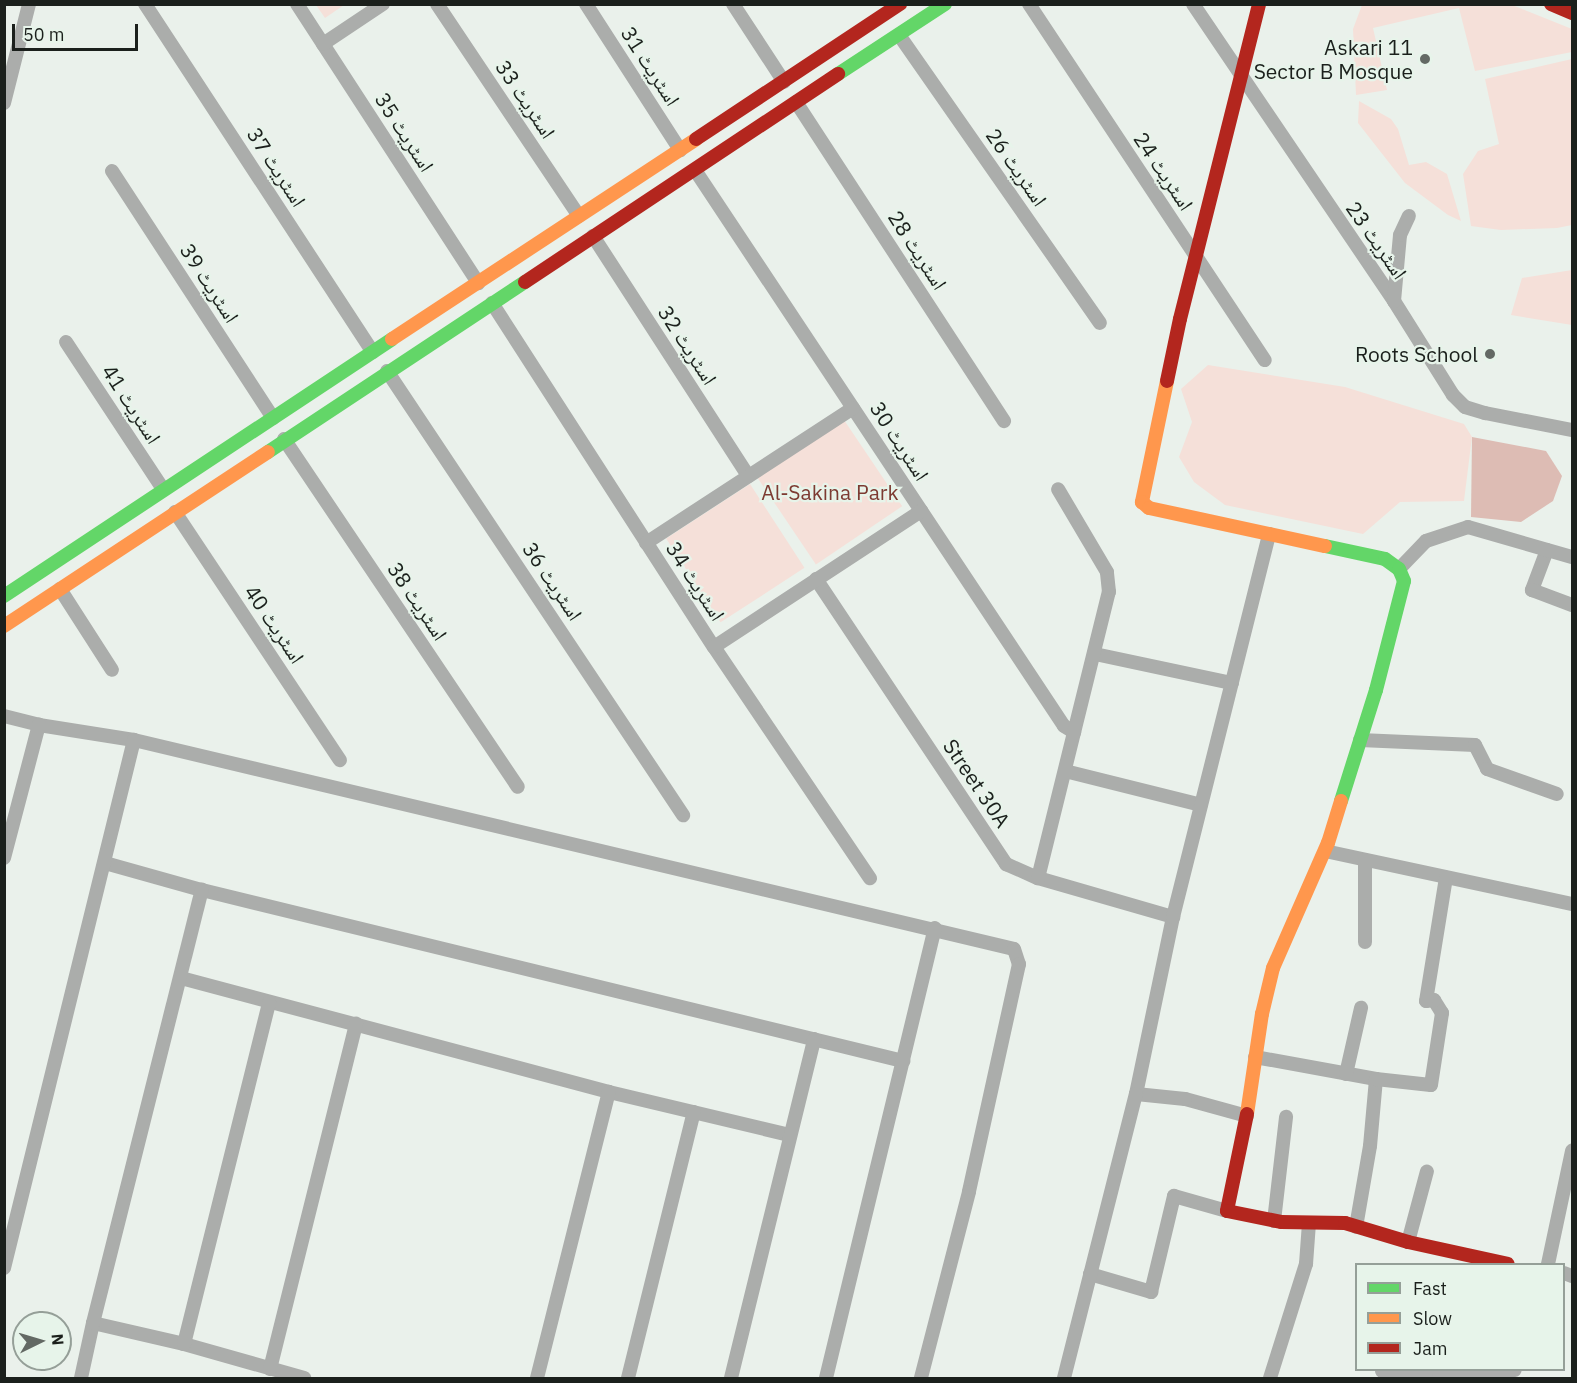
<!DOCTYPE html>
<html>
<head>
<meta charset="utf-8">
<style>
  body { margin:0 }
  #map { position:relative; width:1577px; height:1383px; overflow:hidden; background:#eaf1eb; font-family:"IBM Plex Sans","Noto Naskh Arabic",sans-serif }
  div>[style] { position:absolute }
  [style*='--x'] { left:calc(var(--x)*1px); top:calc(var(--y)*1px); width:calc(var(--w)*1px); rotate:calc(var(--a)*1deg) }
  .green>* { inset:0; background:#f5e0d9; transform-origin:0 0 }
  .water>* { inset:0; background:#ddbcb4 }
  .street>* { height:14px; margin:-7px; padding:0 7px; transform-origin:7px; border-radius:7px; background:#abadab }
  .fast>* { height:14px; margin:-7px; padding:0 7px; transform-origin:7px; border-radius:7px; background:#63d668 }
  .slow>* { height:14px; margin:-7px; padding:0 7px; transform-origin:7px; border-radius:7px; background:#ff974d }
  .jam>* { height:14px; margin:-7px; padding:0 7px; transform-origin:7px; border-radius:7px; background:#b3261e }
  .dots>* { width:16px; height:16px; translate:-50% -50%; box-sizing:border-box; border:3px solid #e7f4ea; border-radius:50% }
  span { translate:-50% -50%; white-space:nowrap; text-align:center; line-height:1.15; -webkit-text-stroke:4.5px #e7f4ea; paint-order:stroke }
  .poi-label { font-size:21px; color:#1b201c }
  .right { translate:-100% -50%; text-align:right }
  .street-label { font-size:21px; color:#1b201c }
  .park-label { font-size:21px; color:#7d3b32 }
  .frame { position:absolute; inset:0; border:6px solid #1b201c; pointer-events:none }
  .legend { position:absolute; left:1355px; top:1263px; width:210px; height:108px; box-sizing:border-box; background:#e7f4ea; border:2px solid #959f98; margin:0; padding:8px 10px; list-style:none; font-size:18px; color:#1b201c }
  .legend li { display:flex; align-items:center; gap:12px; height:30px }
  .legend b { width:30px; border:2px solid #959f98 }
  .north { position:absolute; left:12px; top:1311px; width:60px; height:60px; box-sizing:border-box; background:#e7f4ea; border:2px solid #959f98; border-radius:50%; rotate:85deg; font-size:16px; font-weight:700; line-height:24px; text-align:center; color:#1b201c }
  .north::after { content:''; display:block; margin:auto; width:21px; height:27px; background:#636964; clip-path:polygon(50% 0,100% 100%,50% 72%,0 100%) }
  .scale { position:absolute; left:12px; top:24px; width:126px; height:27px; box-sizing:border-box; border:3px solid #1b201c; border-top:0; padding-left:8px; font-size:18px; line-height:21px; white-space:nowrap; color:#1b201c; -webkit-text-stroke:4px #e7f4ea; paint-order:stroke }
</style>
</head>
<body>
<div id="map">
  <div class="green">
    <div style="clip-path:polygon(316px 5px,344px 5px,325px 18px)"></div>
    <div style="clip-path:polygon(1362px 5px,1512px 5px,1572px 29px,1572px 52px,1475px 71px,1459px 8px,1373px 28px,1387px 90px,1356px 95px,1353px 29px)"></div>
    <div style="clip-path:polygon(1572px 59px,1572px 225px,1557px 228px,1501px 230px,1471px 226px,1463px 174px,1478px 151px,1499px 144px,1485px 79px)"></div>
    <div style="clip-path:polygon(1359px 101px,1391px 119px,1398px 129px,1409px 165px,1426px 162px,1447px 174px,1461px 221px,1448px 215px,1405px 183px,1358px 123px)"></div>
    <div style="clip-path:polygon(1572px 270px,1572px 325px,1511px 315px,1522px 278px)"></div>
    <div style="clip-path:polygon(1208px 365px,1345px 387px,1464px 424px,1472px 437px,1464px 501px,1400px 502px,1363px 534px,1225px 505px,1194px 482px,1179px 457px,1192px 422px,1181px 389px)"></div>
    <div style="left:844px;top:420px;width:104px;height:104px;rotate:56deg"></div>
    <div style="left:750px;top:484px;width:100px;height:100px;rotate:57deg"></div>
  </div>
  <div class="water">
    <div style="clip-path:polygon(1472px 437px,1546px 451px,1562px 476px,1553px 501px,1521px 522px,1471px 517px)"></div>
  </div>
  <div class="street">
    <div style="--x:145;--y:4;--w:416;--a:56.8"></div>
    <div style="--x:297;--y:4;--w:333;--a:57"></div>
    <div style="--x:437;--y:4;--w:255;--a:56.2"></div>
    <div style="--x:586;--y:4;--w:174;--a:57.2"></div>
    <div style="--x:733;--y:4;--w:93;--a:56.8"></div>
    <div style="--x:1029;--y:4;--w:427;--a:56.5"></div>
    <div style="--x:1193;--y:4;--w:359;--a:55.9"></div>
    <div style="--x:1394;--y:301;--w:111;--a:57.9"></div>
    <div style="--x:1453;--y:395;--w:17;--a:45"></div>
    <div style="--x:1465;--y:407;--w:21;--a:17"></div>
    <div style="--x:1485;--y:413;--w:89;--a:11.1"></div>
    <div style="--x:899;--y:35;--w:351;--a:55.1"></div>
    <div style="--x:323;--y:44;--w:72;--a:-33.7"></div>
    <div style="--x:796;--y:102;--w:381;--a:56.9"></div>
    <div style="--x:4;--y:103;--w:102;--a:-75.8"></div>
    <div style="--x:695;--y:170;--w:667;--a:56.43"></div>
    <div style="--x:1064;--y:726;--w:12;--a:31"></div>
    <div style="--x:112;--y:171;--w:295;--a:56.9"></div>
    <div style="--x:593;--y:236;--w:286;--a:57.1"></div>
    <div style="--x:1394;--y:301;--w:66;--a:-84.8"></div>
    <div style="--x:1400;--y:235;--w:21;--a:-65"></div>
    <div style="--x:492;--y:303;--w:409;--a:57.2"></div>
    <div style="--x:714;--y:647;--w:279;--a:56"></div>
    <div style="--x:66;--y:342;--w:176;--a:56.6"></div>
    <div style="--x:387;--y:371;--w:534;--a:56.31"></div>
    <div style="--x:284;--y:439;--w:419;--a:56.1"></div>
    <div style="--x:175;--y:512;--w:298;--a:56.4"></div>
    <div style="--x:646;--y:543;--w:247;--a:-33.1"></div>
    <div style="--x:1547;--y:550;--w:43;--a:110.6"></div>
    <div style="--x:1532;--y:590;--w:43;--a:20.6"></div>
    <div style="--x:1399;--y:569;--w:39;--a:-46"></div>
    <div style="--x:1426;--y:541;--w:44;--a:-18.4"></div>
    <div style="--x:1468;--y:527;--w:108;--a:16.1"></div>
    <div style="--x:816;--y:579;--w:343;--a:56.3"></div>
    <div style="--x:1006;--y:864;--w:35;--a:24"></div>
    <div style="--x:1038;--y:878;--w:141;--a:16.1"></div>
    <div style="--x:60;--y:589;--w:96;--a:57.3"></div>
    <div style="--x:714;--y:647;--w:248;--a:-33.3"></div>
    <div style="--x:1095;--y:654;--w:140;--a:12"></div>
    <div style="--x:4;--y:716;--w:36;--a:14"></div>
    <div style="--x:39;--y:725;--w:96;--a:9"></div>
    <div style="--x:134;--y:740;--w:904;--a:13.36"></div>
    <div style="--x:1014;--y:949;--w:16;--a:72"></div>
    <div style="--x:1019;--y:964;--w:233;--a:102.4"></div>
    <div style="--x:969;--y:1192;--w:192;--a:104.5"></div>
    <div style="--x:1360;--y:740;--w:115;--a:2.5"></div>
    <div style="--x:1475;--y:745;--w:27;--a:63"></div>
    <div style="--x:1487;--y:769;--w:74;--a:19.7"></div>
    <div style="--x:1065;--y:771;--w:140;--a:14"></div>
    <div style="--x:1325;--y:851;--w:253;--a:12.1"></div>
    <div style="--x:4;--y:858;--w:138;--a:-75.3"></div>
    <div style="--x:105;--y:863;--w:101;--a:15.6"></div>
    <div style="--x:202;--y:890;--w:722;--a:13.71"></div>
    <div style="--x:1038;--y:878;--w:295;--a:-76.1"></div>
    <div style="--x:1109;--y:592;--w:20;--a:-96"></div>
    <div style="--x:1107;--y:572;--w:96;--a:-120.6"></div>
    <div style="--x:1365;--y:942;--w:82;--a:-90"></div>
    <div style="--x:181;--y:978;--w:443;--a:14.9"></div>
    <div style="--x:609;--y:1092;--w:186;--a:13.4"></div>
    <div style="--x:1255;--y:1057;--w:123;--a:10.3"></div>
    <div style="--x:1376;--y:1079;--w:67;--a:95.1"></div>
    <div style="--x:1370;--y:1146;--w:82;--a:99.8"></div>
    <div style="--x:1346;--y:1074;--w:68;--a:-77.2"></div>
    <div style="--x:1376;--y:1079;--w:55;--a:6.2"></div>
    <div style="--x:1431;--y:1085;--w:73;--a:-81.3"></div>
    <div style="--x:1442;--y:1013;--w:15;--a:-122"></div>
    <div style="--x:1434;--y:1000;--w:8;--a:173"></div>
    <div style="--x:1426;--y:1001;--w:125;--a:-80.8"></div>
    <div style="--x:1247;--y:1116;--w:64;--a:-164.7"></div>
    <div style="--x:1185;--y:1099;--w:49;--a:-174.2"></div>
    <div style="--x:1136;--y:1094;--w:181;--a:-78.2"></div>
    <div style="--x:1173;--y:917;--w:395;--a:-75.9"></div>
    <div style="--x:1274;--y:1221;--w:105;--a:-83.4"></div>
    <div style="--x:1408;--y:1242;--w:73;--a:-75"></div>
    <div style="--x:1548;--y:1264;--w:116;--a:-78"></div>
    <div style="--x:4;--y:1268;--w:544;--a:-76.17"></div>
    <div style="--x:1564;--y:1273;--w:9;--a:21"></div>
    <div style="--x:1090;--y:1274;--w:64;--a:16.4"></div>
    <div style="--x:1151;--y:1292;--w:99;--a:-76.5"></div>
    <div style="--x:1174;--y:1196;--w:55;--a:15.8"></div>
    <div style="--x:93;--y:1323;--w:93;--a:13"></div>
    <div style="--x:184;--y:1344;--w:125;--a:15.8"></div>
    <div style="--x:184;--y:1344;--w:352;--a:-76"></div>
    <div style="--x:270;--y:1369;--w:356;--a:-76"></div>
    <div style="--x:1382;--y:1371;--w:57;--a:6"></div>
    <div style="--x:1439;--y:1377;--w:76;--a:-5.3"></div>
    <div style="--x:81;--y:1378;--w:56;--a:-77.7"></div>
    <div style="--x:93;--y:1323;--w:447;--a:-75.9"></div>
    <div style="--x:537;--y:1378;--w:295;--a:-75.9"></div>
    <div style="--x:628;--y:1378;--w:274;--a:-76.1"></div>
    <div style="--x:731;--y:1378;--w:349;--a:-76.2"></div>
    <div style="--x:826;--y:1378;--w:463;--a:-76.4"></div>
    <div style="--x:1064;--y:1378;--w:293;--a:-75.8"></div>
    <div style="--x:1270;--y:1378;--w:120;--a:-72.5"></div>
    <div style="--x:1306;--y:1264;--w:41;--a:-85.8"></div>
  </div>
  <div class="fast">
    <div style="--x:838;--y:74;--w:128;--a:-33.2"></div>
    <div style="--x:268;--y:452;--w:308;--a:-33.5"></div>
    <div style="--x:1325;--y:546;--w:61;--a:12.2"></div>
    <div style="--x:1385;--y:559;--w:17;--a:36"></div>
    <div style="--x:1399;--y:569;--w:13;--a:67"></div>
    <div style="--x:1404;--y:581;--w:113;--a:104.4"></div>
    <div style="--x:1376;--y:690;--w:116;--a:107.5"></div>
    <div style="--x:4;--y:596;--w:465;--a:-33.5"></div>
  </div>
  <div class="slow">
    <div style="--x:392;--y:339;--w:364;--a:-33.3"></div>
    <div style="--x:1167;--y:381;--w:124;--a:101.7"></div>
    <div style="--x:1142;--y:502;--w:9;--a:41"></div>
    <div style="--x:1149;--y:508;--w:180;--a:12.2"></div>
    <div style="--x:4;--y:626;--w:316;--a:-33.4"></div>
    <div style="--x:1247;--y:1114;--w:101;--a:-81.5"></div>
    <div style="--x:1262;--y:1014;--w:47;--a:-76.6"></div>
    <div style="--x:1273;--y:968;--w:137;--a:-66.3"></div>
    <div style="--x:1328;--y:843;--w:44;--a:-72.8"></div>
  </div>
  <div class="jam">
    <div style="--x:1551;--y:4;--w:23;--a:23"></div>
    <div style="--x:696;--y:139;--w:245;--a:-33.5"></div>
    <div style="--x:525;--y:282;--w:376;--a:-33.6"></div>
    <div style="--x:1167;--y:381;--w:63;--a:-78.2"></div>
    <div style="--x:1180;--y:319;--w:325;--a:-75.9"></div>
    <div style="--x:1247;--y:1114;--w:99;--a:101.7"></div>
    <div style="--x:1227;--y:1211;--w:55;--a:11.5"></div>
    <div style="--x:1281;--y:1222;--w:64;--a:0.9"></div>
    <div style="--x:1345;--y:1223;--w:66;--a:16.8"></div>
    <div style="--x:1408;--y:1242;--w:102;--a:12.4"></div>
  </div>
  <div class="dots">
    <div style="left:1425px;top:59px;background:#636964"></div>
    <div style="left:1490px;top:354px;background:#636964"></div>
  </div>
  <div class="poi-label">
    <span class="right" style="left:1413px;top:59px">Askari 11<br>Sector B Mosque</span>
    <span class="right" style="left:1478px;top:354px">Roots School</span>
  </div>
  <div class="street-label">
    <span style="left:651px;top:66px;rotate:57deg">اسٹریٹ 31</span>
    <span style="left:526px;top:99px;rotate:56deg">اسٹریٹ 33</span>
    <span style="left:405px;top:132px;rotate:57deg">اسٹریٹ 35</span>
    <span style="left:277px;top:167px;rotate:57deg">اسٹریٹ 37</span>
    <span style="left:1017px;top:167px;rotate:55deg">اسٹریٹ 26</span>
    <span style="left:1164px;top:171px;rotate:56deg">اسٹریٹ 24</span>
    <span style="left:1377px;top:240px;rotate:55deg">اسٹریٹ 23</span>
    <span style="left:918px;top:250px;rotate:57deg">اسٹریٹ 28</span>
    <span style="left:210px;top:283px;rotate:57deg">اسٹریٹ 39</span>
    <span style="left:688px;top:345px;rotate:57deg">اسٹریٹ 32</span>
    <span style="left:132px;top:404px;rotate:57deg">اسٹریٹ 41</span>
    <span style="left:900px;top:441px;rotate:57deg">اسٹریٹ 30</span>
    <span style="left:553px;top:581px;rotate:56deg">اسٹریٹ 36</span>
    <span style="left:696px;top:581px;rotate:57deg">اسٹریٹ 34</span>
    <span style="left:418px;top:601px;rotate:56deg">اسٹریٹ 38</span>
    <span style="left:275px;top:624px;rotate:56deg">اسٹریٹ 40</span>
    <span style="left:977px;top:783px;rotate:56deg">Street 30A</span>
  </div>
  <div class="park-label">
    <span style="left:830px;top:492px">Al-Sakina Park</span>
  </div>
  <div class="frame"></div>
  <ul class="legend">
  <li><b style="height:8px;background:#63d668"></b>Fast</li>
  <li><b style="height:8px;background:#ff974d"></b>Slow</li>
  <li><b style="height:8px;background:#b3261e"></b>Jam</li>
  </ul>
  <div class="north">N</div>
  <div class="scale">50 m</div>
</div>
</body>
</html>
